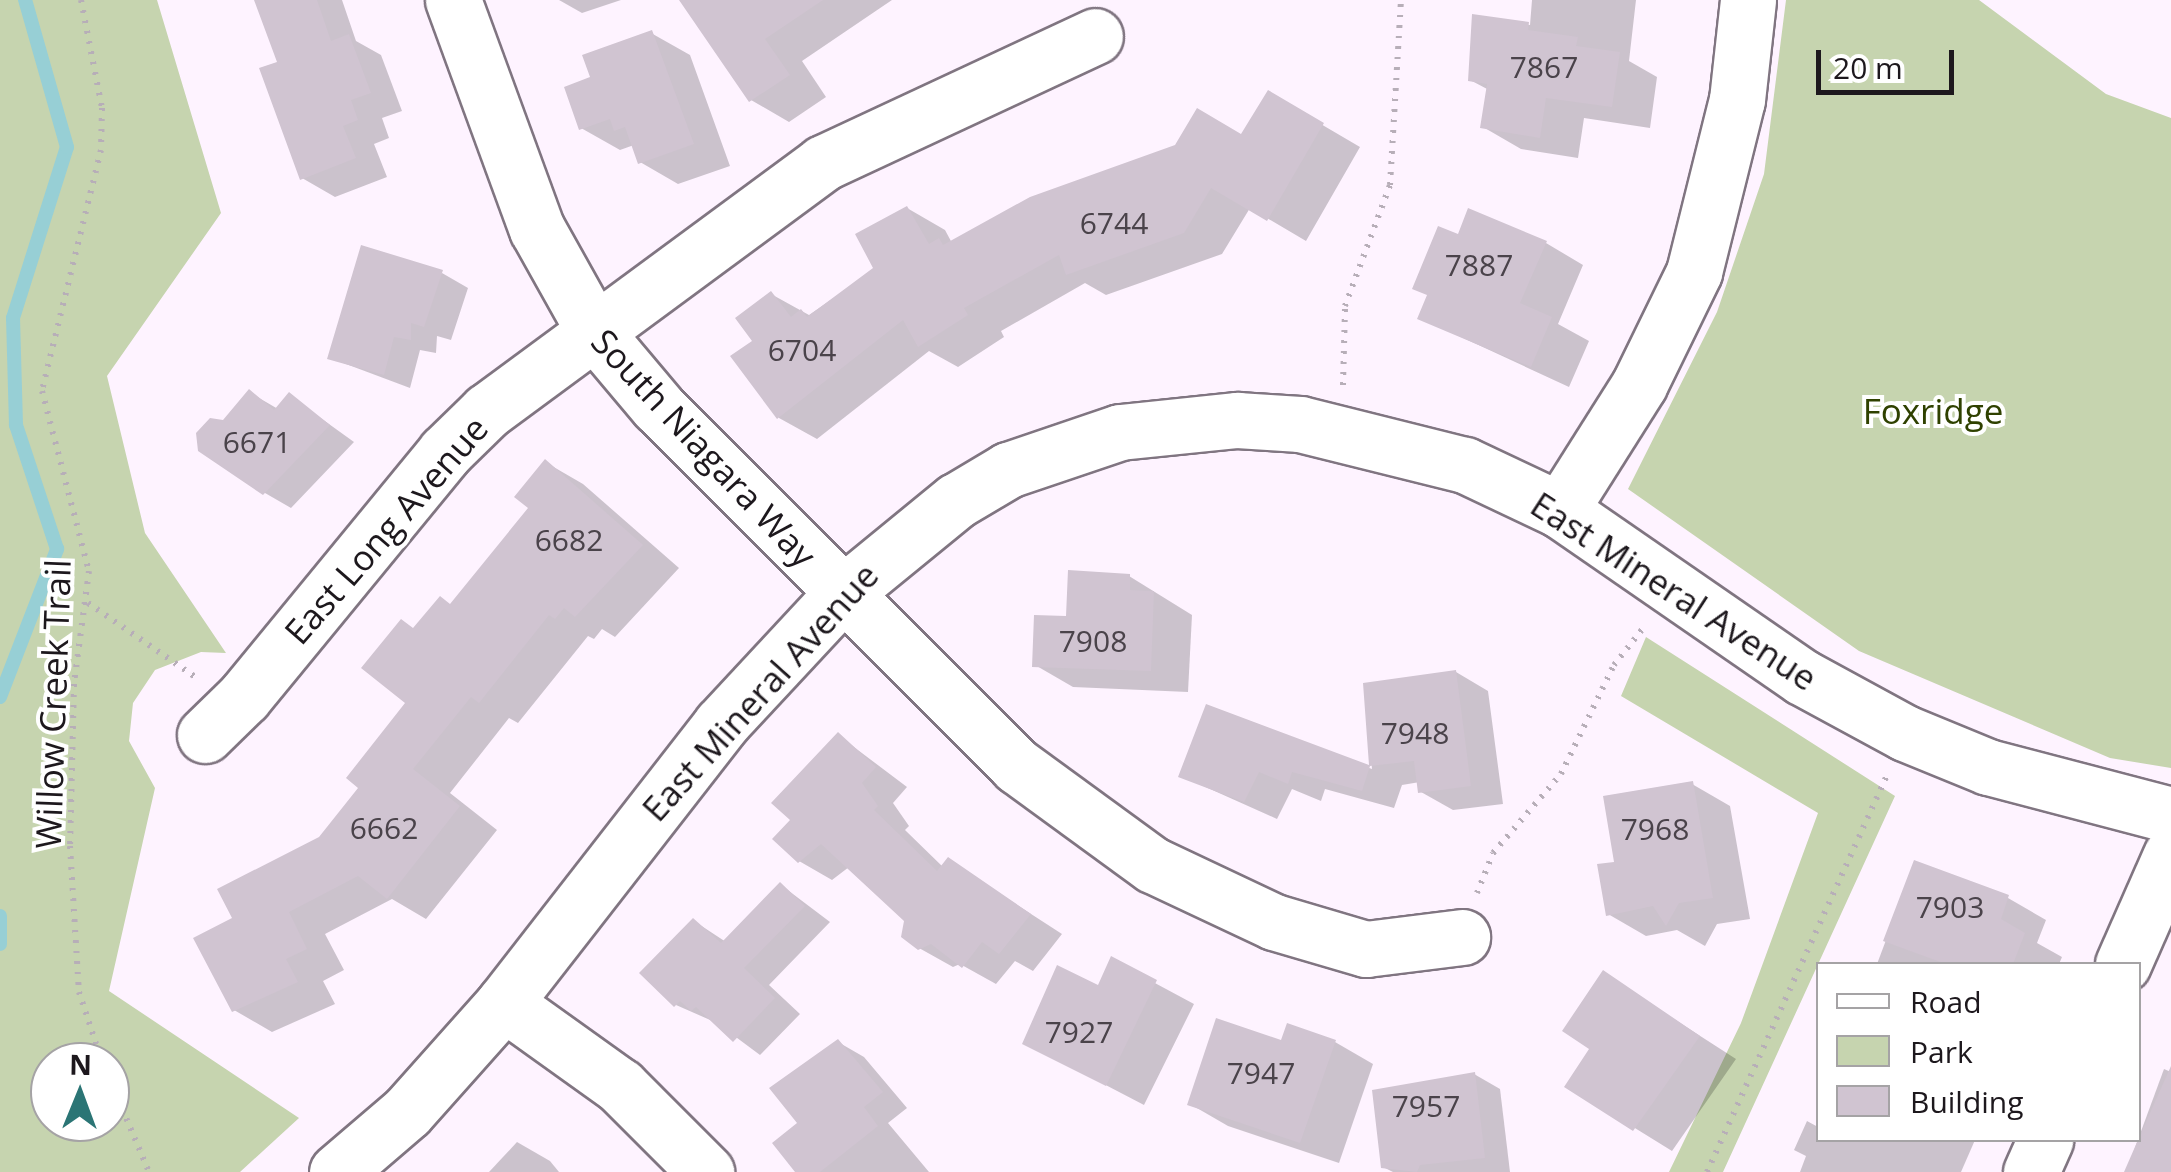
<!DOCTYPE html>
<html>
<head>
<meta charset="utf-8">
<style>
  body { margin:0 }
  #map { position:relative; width:2171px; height:1172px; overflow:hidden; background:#fef3ff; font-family:"Open Sans",sans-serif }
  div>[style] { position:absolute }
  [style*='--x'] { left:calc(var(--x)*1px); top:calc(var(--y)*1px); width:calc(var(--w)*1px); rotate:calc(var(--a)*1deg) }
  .green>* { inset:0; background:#c6d4af }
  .shadow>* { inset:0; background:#0003 }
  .stream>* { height:14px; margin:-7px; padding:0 7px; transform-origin:7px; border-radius:7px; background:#97cfd5 }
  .building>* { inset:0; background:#d0c4d1 }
  .path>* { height:6px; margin-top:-3px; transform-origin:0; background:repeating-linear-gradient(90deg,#b7aeb8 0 2.5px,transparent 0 10.5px) }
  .roads { filter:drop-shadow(2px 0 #807581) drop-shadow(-2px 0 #807581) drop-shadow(0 2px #807581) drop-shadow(0 -2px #807581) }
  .minor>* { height:55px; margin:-27.5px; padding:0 27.5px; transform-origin:27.5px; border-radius:27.5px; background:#fff }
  span { translate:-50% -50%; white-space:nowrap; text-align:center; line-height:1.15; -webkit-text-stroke:8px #fff; paint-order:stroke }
  .number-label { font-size:30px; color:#4a434a }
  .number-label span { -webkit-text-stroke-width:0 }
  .park-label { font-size:35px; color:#2f4100 }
  .street-label { font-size:35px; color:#1d181d }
  .legend { position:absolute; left:1816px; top:962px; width:325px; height:180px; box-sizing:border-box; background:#fff; border:2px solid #a5a3a5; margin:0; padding:12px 18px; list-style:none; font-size:30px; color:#1d181d }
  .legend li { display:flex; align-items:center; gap:20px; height:50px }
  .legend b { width:50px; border:2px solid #a5a3a5 }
  .north { position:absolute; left:30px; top:1042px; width:100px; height:100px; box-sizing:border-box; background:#fff; border:2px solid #a5a3a5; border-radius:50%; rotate:1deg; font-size:28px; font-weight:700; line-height:40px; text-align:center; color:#1d181d }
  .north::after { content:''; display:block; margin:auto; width:35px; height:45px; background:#2b7575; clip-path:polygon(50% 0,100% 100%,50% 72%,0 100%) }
  .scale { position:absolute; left:1816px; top:50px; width:138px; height:45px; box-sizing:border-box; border:5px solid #1d181d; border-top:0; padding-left:12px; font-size:30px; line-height:35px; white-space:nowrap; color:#1d181d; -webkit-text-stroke:8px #fff; paint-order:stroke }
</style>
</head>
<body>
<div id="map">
  <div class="green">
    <div style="clip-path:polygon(evenodd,0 0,157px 0,221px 213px,107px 376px,145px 533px,226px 653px,201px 652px,155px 670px,133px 703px,129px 741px,155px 788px,109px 991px,299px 1118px,240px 1172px,0 1172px,0 0,110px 1062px,110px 1122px,50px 1122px,50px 1062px,110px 1062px)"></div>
    <div style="clip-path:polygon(1786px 0,1979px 0,2106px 94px,2171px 118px,2171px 768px,2110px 758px,1859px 651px,1628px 489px,1717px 312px,1764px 174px)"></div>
    <div style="clip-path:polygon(1646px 637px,1895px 796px,1723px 1172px,1669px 1172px,1741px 1023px,1818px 813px,1621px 696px)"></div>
  </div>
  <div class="shadow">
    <div style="clip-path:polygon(257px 0,342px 0,356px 41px,381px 55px,402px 111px,382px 118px,389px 138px,374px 144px,387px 177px,335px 197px,302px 178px,280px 63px)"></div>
    <div style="clip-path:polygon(559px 0,621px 0,582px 13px)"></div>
    <div style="clip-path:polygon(682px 0,892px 0,802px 61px,826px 97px,789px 122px,751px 100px)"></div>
    <div style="clip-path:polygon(1532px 0,1636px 0,1629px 61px,1657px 77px,1650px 128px,1584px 118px,1578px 158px,1521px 149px,1483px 127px,1489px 90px,1470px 80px,1474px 17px,1530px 25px)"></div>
    <div style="clip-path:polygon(651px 33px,690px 55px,730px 166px,678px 184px,640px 162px,634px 145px,620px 150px,581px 128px,593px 79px)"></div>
    <div style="clip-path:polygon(1268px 93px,1360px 147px,1306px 241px,1250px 208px,1222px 254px,1106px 295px,1085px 283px,1001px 331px,1004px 337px,958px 367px,929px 351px,817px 439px,779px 418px,755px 341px,771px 294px,809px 315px,877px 268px,907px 208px,945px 230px,952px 243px,1242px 137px)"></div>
    <div style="clip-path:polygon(1459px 238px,1546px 243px,1583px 265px,1558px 324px,1589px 341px,1569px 387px,1420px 318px)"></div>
    <div style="clip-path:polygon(442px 273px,468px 288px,451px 340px,437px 336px,436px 353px,420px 350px,410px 388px,330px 358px)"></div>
    <div style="clip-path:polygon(249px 392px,278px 409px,290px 396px,354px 442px,291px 508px,265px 493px)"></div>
    <div style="clip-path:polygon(545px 462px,583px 484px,679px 568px,615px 637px,602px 629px,594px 639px,588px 636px,518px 723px,509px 718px,450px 793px,497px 830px,426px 919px,392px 899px,325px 934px,344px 970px,323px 981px,335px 1004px,272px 1032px,234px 1010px,235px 919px,321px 839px,361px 787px,408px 703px,415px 630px,452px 606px,532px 508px)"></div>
    <div style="clip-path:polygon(1129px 576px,1192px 615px,1188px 692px,1073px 687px,1035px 665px,1068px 619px)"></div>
    <div style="clip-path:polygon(1456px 672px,1488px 691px,1503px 804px,1453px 810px,1421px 792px,1420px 782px,1402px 785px,1394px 808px,1325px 789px,1321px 801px,1292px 789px,1277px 819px,1181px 776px,1207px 707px,1372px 769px,1365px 685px)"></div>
    <div style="clip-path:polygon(838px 735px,907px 787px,893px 803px,909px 826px,905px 830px,943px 867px,948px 860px,1062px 934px,1033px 971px,1015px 961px,996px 984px,960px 964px,953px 967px,919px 948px,906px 920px,849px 867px,832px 880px,799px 861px,793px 820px)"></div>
    <div style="clip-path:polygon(1692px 784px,1730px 806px,1750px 919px,1717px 924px,1705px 946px,1677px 930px,1646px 936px,1608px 914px,1616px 864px)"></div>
    <div style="clip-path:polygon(1915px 863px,2008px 898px,2046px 920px,2037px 943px,2062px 957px,2059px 964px,1877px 964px)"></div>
    <div style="clip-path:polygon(781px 885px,830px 922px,769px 985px,800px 1014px,760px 1055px,717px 1023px,676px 1005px,694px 921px,726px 942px)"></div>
    <div style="clip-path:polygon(1112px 960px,1194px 1004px,1144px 1105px,1025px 1043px,1099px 989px)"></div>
    <div style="clip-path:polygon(1604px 974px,1736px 1059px,1672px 1151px,1567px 1086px,1592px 1048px)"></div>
    <div style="clip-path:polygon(838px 1042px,864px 1057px,907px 1108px,888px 1123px,929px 1172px,798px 1172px,800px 1124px)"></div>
    <div style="clip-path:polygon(1335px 1042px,1373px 1064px,1339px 1163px,1228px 1126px,1190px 1104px,1283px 1044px)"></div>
    <div style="clip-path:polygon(2164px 1069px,2171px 1072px,2171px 1172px,2126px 1172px)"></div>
    <div style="clip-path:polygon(1474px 1074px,1500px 1089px,1510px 1172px,1393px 1172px,1383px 1167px)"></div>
    <div style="clip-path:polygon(1807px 1121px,1818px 1127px,1818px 1140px,1975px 1140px,1961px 1172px,1800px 1172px,1806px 1156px,1794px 1150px)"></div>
    <div style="clip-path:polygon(517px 1142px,550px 1161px,559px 1172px,489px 1172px)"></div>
  </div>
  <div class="stream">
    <div style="--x:0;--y:697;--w:159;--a:-68.9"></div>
    <div style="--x:57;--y:549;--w:131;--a:-108.3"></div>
    <div style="--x:16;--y:425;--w:107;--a:-91.6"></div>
    <div style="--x:13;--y:318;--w:179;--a:-72.5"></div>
    <div style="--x:67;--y:147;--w:153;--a:-105.9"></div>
    <div style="--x:0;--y:916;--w:28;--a:90"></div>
  </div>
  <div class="building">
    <div style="clip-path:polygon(254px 0,317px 0,331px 41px,349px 34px,371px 93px,351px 100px,358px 120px,343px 126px,356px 158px,300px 180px,259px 68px,277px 62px)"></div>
    <div style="clip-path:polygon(679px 0,823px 0,765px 39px,790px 75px,749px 102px)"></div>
    <div style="clip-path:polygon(1472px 14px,1529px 22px,1528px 30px,1578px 37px,1576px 46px,1620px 52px,1612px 107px,1546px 98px,1540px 138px,1480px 128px,1487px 84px,1468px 81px)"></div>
    <div style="clip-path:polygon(652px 30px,694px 144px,638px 164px,625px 127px,614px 131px,610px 119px,579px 130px,564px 87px,590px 77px,582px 55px)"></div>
    <div style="clip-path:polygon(1268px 90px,1324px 123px,1267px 221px,1211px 188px,1184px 233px,1066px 275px,1059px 255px,964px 308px,968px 315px,918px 347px,903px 320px,777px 419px,730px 356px,752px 341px,735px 318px,771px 291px,791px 317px,801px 309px,807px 317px,873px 268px,855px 234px,907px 206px,929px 244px,939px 238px,943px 245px,1030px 197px,1175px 145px,1197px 108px,1241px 134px)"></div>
    <div style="clip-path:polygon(1468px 208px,1547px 241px,1520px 303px,1552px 317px,1531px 367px,1417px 319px,1427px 295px,1412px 289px,1438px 226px,1458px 234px)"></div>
    <div style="clip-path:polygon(361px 245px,443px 270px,424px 327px,411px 323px,411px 340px,394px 337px,384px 375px,327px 359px)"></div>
    <div style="clip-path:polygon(249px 389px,274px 410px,289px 392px,330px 425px,263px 495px,198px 451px,196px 433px,210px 418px,223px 420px)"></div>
    <div style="clip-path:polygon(545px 459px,643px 545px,575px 617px,564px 608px,555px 619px,549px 615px,479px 703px,471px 697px,413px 769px,460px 806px,387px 899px,358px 876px,289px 912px,307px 949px,286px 959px,298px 982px,232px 1012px,193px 938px,232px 918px,217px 889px,319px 837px,358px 788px,346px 778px,405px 703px,361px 668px,401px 619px,413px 628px,440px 596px,450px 604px,528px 508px,514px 497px)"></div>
    <div style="clip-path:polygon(1068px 570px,1130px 574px,1130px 590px,1154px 591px,1151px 671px,1032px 667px,1034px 615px,1066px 616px)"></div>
    <div style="clip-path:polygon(1456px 670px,1471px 786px,1418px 793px,1414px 761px,1370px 766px,1362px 791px,1292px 772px,1288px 784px,1259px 772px,1244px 802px,1178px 777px,1206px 704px,1369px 765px,1363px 683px)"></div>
    <div style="clip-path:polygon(838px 732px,876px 767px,862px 783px,878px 806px,874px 810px,937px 871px,948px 857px,1031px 914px,999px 954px,982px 942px,962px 968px,931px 944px,918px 950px,901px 937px,904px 921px,821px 844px,798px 863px,772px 839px,790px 820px,771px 803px)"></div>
    <div style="clip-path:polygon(1693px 781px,1713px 898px,1679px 903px,1666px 926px,1653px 906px,1606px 916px,1597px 864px,1614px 862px,1603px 796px)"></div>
    <div style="clip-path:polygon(1914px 860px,2009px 895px,2001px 919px,2025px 933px,2013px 964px,1946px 964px,1883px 941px)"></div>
    <div style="clip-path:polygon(780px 882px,805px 906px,744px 968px,775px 998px,733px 1042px,696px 1007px,691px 1011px,680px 1001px,674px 1007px,639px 973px,693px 918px,721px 943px)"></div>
    <div style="clip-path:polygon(1111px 956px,1157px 980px,1106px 1086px,1022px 1044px,1057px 965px,1098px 985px)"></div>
    <div style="clip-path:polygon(1603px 970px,1700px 1036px,1633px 1131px,1564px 1087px,1589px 1049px,1562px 1031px)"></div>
    <div style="clip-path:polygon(1216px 1018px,1281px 1040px,1287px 1023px,1336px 1040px,1300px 1143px,1187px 1105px)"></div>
    <div style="clip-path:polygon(838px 1039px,883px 1092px,864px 1107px,878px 1126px,820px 1172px,795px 1172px,772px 1143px,797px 1123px,769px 1088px)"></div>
    <div style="clip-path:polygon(2171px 1066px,2171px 1172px,2124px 1172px,2138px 1140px)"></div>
    <div style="clip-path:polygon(1475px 1072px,1485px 1158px,1420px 1165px,1417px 1172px,1381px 1168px,1372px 1090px)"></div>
  </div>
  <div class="path">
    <div style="--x:81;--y:0;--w:110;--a:79"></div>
    <div style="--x:102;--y:108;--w:42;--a:91.4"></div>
    <div style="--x:101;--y:150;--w:248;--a:103.8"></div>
    <div style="--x:42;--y:391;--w:186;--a:75.4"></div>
    <div style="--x:89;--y:571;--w:114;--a:97.6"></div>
    <div style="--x:74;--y:684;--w:162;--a:91.4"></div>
    <div style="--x:70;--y:846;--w:146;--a:86.5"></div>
    <div style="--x:79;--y:992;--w:74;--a:71.8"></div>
    <div style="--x:1343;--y:385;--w:79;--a:-88.5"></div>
    <div style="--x:1345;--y:306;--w:129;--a:-69.6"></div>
    <div style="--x:1390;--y:185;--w:185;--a:-86.6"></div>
    <div style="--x:88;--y:603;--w:129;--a:34.6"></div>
    <div style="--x:1477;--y:893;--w:43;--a:-68.2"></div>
    <div style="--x:1493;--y:853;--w:104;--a:-49.3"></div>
    <div style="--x:1561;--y:774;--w:121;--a:-64.1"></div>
    <div style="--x:1614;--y:665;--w:48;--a:-51.7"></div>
    <div style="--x:110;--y:1080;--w:100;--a:67"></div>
    <div style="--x:1707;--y:1172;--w:434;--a:-65.6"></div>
  </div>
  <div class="roads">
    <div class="minor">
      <div style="--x:453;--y:0;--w:244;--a:69.9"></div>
      <div style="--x:537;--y:229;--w:117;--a:60.8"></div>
      <div style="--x:594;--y:331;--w:99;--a:49.9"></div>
      <div style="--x:658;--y:407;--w:508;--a:45"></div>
      <div style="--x:1017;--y:766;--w:168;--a:36.1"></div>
      <div style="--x:1153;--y:865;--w:134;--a:25.2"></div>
      <div style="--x:1274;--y:922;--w:96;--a:16.4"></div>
      <div style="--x:1366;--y:949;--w:97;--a:-7.1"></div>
      <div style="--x:1560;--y:510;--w:148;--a:-57.7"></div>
      <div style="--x:1639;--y:385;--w:126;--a:-64"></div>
      <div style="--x:1694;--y:272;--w:177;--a:-76"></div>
      <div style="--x:1737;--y:100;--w:101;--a:-83.7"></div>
      <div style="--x:205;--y:735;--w:54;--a:-44.3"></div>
      <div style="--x:244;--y:697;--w:317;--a:-50.6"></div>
      <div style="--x:445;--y:452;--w:59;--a:-44.3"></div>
      <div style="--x:487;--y:411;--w:418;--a:-36.4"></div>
      <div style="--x:823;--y:163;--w:300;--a:-25"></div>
      <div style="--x:2123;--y:964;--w:119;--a:-66.2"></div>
      <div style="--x:504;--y:1003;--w:143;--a:35.6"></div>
      <div style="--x:620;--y:1086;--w:122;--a:45"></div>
      <div style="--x:337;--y:1172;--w:92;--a:-40.6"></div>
      <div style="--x:407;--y:1112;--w:146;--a:-48.3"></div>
      <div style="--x:504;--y:1003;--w:353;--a:-52.1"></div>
      <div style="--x:721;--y:724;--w:176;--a:-47.1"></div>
      <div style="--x:841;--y:595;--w:149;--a:-39.3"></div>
      <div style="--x:956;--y:501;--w:61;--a:-30.8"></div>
      <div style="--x:1008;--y:470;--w:118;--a:-18.7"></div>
      <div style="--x:1120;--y:432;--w:118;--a:-5.9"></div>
      <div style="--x:1237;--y:420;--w:63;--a:3.6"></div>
      <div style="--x:1300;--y:424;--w:170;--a:14"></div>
      <div style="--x:1465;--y:465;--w:105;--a:25.3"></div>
      <div style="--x:1560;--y:510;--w:294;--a:34.6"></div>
      <div style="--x:1802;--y:677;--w:117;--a:28.5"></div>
      <div style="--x:1905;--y:733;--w:90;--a:22.3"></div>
      <div style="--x:1988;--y:767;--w:189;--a:14.7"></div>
      <div style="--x:2031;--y:1172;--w:35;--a:-66"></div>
    </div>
  </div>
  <div class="number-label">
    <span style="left:1544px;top:67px">7867</span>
    <span style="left:1114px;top:223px">6744</span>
    <span style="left:1479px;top:265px">7887</span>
    <span style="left:802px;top:350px">6704</span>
    <span style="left:257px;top:442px">6671</span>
    <span style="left:569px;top:540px">6682</span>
    <span style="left:1093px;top:641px">7908</span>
    <span style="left:1415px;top:733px">7948</span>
    <span style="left:384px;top:828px">6662</span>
    <span style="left:1655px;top:829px">7968</span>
    <span style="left:1950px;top:907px">7903</span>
    <span style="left:1079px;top:1032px">7927</span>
    <span style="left:1261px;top:1073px">7947</span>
    <span style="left:1426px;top:1106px">7957</span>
  </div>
  <div class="park-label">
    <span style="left:1933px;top:411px">Foxridge</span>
  </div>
  <div class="street-label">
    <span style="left:704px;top:448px;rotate:47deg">South Niagara Way</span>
    <span style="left:386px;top:530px;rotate:-49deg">East Long Avenue</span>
    <span style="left:1674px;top:591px;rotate:33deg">East Mineral Avenue</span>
    <span style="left:760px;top:692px;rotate:-48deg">East Mineral Avenue</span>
    <span style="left:53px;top:704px;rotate:-88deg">Willow Creek Trail</span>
  </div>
  <ul class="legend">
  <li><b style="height:12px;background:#fff"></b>Road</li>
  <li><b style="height:28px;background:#c6d4af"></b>Park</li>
  <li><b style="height:28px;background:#d0c4d1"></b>Building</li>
  </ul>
  <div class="north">N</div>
  <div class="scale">20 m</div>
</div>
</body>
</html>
